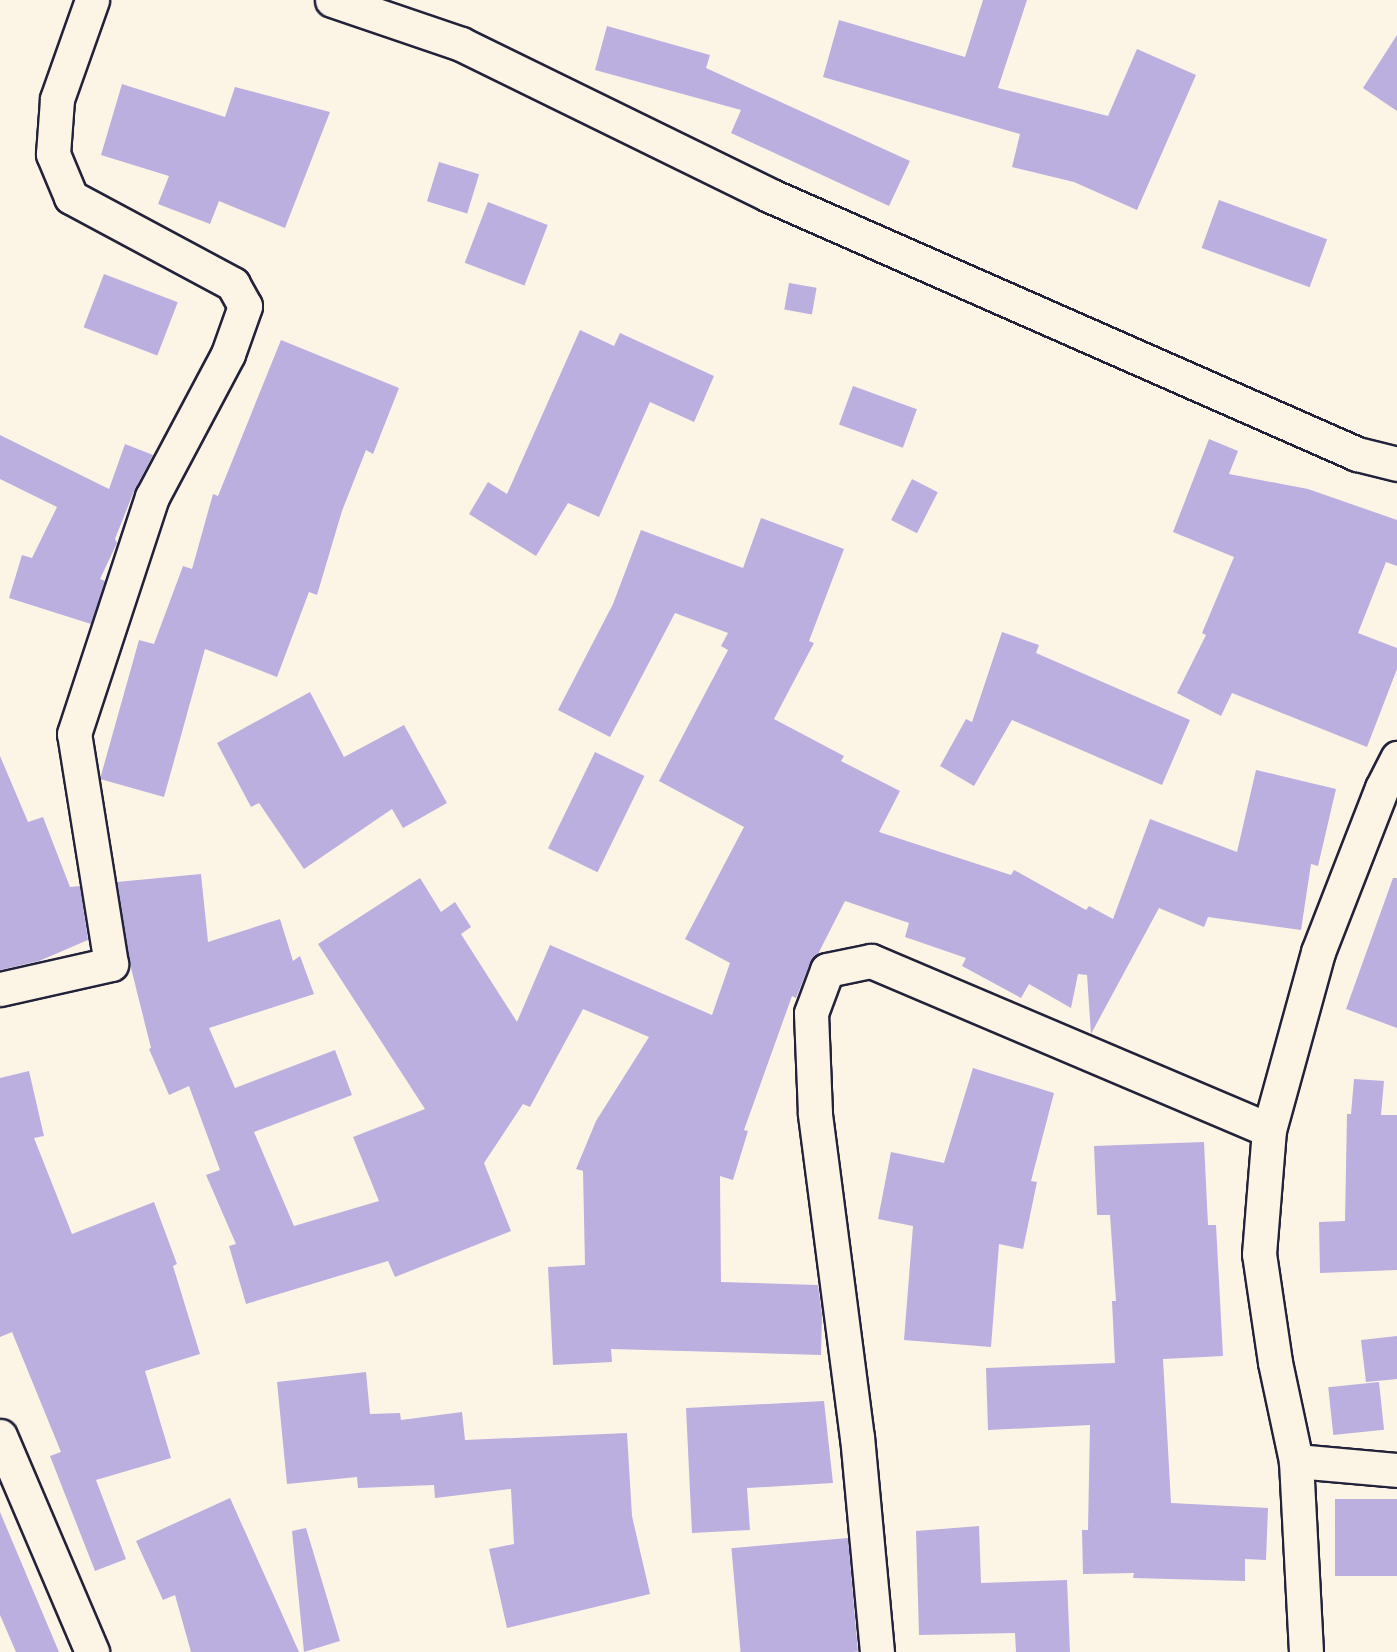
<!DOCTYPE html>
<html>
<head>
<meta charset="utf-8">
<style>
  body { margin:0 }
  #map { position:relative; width:1397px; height:1652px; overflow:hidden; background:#fcf5e5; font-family:"Comic Neue",sans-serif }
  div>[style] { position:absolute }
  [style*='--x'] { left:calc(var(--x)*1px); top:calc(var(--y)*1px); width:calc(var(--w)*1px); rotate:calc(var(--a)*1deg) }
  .building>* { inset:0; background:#bbafe0; transform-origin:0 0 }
  .roads { filter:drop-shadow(2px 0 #22223b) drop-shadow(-2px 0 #22223b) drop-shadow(0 2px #22223b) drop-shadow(0 -2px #22223b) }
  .street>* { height:33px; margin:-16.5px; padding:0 16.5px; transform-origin:16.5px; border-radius:16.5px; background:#fcf5e5 }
  .secondary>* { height:33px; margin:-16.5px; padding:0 16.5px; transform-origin:16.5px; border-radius:16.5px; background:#fcf5e5 }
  span { translate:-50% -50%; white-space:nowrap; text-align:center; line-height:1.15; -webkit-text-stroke:6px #fcf5e5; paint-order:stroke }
</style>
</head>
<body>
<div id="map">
  <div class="building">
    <div style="clip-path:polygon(983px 0,1027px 0,998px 88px,1108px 116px,1137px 49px,1196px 75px,1137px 210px,1074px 182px,1012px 167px,1020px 134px,823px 77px,839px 20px,965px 57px)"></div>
    <div style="clip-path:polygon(607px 26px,710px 55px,706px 68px,910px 161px,889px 206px,731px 133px,741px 110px,595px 70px)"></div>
    <div style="clip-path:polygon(1397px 35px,1397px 111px,1363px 88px)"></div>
    <div style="clip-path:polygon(122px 84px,225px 117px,235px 87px,330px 112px,285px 228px,219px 201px,210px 224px,158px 204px,169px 176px,101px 155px)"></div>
    <div style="left:439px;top:162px;width:42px;height:41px;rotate:17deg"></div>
    <div style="left:1219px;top:200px;width:115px;height:51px;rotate:20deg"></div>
    <div style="left:488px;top:202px;width:64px;height:65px;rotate:21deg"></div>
    <div style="left:104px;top:274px;width:79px;height:57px;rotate:21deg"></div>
    <div style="left:789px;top:283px;width:28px;height:27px;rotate:10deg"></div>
    <div style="clip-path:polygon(580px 330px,614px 346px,620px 333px,714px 376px,694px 422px,650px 402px,599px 517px,568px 503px,536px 556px,469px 514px,488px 482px,507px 494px)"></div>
    <div style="clip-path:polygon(281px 340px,399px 388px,373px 454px,366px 450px,342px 511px,317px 595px,309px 592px,277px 677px,205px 649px,164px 797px,100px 779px,139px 640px,154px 644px,183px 566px,192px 569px,213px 494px,218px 496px)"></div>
    <div style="left:853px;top:386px;width:68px;height:41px;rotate:20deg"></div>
    <div style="clip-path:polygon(0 435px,109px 489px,125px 444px,153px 455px,134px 491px,115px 539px,117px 543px,100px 579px,105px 581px,91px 624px,9px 598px,22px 555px,32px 558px,57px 507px,0 479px)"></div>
    <div style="clip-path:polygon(1209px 439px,1238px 451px,1229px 474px,1308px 489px,1397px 520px,1397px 566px,1386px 562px,1358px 633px,1397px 648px,1397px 669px,1367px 747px,1232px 693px,1221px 716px,1177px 693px,1206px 635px,1202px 633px,1234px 557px,1173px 532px)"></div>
    <div style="left:912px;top:479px;width:29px;height:46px;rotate:27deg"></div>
    <div style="clip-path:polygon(761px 518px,844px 549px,809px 641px,814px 643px,774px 719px,844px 756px,841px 761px,900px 791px,879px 832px,1011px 875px,1014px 870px,1086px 910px,1089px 906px,1113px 919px,1150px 819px,1237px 852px,1256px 770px,1336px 789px,1318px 866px,1311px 864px,1301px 930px,1208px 917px,1204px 927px,1159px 908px,1091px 1034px,1087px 975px,1078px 974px,1071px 1008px,1029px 984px,1021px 998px,962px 966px,966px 958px,905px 937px,909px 923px,845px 901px,818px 954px,810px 963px,796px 998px,792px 996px,744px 1130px,748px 1131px,733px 1180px,720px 1176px,721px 1282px,818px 1285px,822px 1315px,821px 1355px,611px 1349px,612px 1362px,553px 1365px,548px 1267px,585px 1265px,583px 1171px,576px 1169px,596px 1121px,649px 1037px,583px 1009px,530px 1107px,523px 1104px,484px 1163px,511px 1231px,395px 1277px,388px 1261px,246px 1304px,229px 1246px,236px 1244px,206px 1175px,220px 1170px,189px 1086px,169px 1095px,149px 1049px,151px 1048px,129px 960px,117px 882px,201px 874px,208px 942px,280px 919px,293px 961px,300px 956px,314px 994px,209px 1028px,235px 1088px,335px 1050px,352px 1095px,254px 1132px,294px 1226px,379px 1201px,353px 1137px,425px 1109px,318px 944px,420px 878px,441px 912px,455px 902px,471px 927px,461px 934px,517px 1022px,550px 945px,712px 1015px,730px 963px,685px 939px,744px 827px,659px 781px,728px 650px,721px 646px,728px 633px,675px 613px,610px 737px,558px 710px,613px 604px,641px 530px,743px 568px)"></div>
    <div style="clip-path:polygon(1002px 632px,1039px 645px,1036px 653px,1190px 720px,1162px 785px,1012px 720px,974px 786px,940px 766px,966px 719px,972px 722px)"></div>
    <div style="clip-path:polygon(310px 692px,344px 757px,404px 725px,447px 803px,403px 828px,392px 809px,304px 869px,259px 803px,251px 807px,217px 743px)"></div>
    <div style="left:595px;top:752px;width:55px;height:107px;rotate:26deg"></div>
    <div style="clip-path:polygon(0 756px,28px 822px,43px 817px,70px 887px,80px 886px,88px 940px,39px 961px,0 970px)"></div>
    <div style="clip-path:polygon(1393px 878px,1397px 878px,1397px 1028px,1346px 1009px)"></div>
    <div style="clip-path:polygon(973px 1068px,1054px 1093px,1031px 1181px,1037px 1182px,1023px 1249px,999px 1244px,991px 1347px,904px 1340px,913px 1226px,878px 1219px,891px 1152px,944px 1163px)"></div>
    <div style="clip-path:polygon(29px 1071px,44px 1136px,34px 1138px,72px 1234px,154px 1202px,177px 1264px,173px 1266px,200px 1354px,145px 1371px,171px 1458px,96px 1480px,126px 1559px,95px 1571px,50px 1456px,61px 1452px,12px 1332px,0 1337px,0 1078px)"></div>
    <div style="clip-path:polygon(1354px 1079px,1384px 1081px,1381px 1115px,1397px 1115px,1397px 1270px,1320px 1273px,1319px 1222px,1345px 1221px,1347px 1114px,1351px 1114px)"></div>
    <div style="clip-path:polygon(1204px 1142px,1208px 1225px,1216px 1225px,1223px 1356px,1163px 1359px,1171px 1503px,1268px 1508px,1266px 1560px,1245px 1559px,1245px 1581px,1133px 1578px,1134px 1573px,1083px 1574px,1082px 1530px,1088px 1530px,1090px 1425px,988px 1430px,986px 1368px,1115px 1363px,1112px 1301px,1116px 1301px,1110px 1215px,1097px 1215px,1094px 1146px)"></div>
    <div style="clip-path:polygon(1397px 1336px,1397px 1379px,1366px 1382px,1361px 1340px)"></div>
    <div style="clip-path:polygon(366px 1372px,370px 1414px,400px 1413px,401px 1420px,462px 1412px,465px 1440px,627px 1433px,632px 1516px,650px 1594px,507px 1628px,489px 1549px,514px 1544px,511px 1489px,435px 1498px,434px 1485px,358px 1488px,357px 1477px,287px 1484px,277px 1382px)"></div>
    <div style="left:1379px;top:1382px;width:48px;height:51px;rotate:84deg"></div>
    <div style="clip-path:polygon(824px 1401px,833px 1483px,747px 1488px,750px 1530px,692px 1533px,686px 1408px)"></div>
    <div style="clip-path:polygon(230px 1498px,274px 1596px,299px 1652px,191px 1652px,175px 1595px,163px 1600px,136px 1541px)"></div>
    <div style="left:1397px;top:1499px;width:77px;height:62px;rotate:90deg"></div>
    <div style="clip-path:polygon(0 1512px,59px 1652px,16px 1652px,0 1615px)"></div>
    <div style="clip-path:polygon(979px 1526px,981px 1583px,1067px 1580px,1070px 1652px,1016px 1652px,1015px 1633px,919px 1635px,916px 1531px)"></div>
    <div style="clip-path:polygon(306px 1528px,340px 1641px,304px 1652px,292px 1531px)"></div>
    <div style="left:848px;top:1538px;width:114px;height:117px;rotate:85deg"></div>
  </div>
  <div class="roads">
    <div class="street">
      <div style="--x:0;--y:989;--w:114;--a:-12.7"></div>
      <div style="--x:111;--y:964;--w:233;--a:-99.1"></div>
      <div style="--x:74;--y:734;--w:250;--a:-71.8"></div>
      <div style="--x:152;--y:497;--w:162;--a:-62"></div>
      <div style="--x:228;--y:354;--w:51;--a:-70.5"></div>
      <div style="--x:245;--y:306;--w:25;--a:-119"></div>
      <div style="--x:233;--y:284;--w:184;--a:-151.8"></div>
      <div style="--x:71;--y:197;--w:47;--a:-112.7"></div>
      <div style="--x:53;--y:154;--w:55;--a:-85.8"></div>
      <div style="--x:57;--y:99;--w:105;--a:-70.5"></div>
      <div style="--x:1296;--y:1461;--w:101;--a:5.1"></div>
      <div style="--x:877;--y:1652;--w:215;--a:-95.3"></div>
      <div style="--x:857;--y:1438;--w:328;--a:-97.4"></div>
      <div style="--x:815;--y:1113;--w:100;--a:-92.3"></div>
      <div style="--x:811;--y:1013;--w:46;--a:-69.6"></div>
      <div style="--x:827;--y:970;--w:45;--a:-11.6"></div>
      <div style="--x:871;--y:961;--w:432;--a:23"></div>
      <div style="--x:1306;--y:1652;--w:191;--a:-93"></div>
      <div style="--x:1296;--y:1461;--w:101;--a:-102"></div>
      <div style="--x:1275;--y:1362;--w:109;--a:-98.4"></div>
      <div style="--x:1259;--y:1254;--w:124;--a:-85.4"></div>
      <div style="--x:1269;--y:1130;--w:185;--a:-74.6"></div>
      <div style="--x:1318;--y:952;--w:176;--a:-68.7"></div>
      <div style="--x:1382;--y:788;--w:34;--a:-63"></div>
    </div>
    <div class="secondary">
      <div style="--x:332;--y:0;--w:136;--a:18.8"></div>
      <div style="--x:461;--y:44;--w:343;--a:26.1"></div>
      <div style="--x:769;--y:195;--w:643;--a:23.77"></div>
      <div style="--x:1357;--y:454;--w:41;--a:14"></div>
      <div style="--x:0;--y:1436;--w:235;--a:66.9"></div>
    </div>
  </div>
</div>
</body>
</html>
